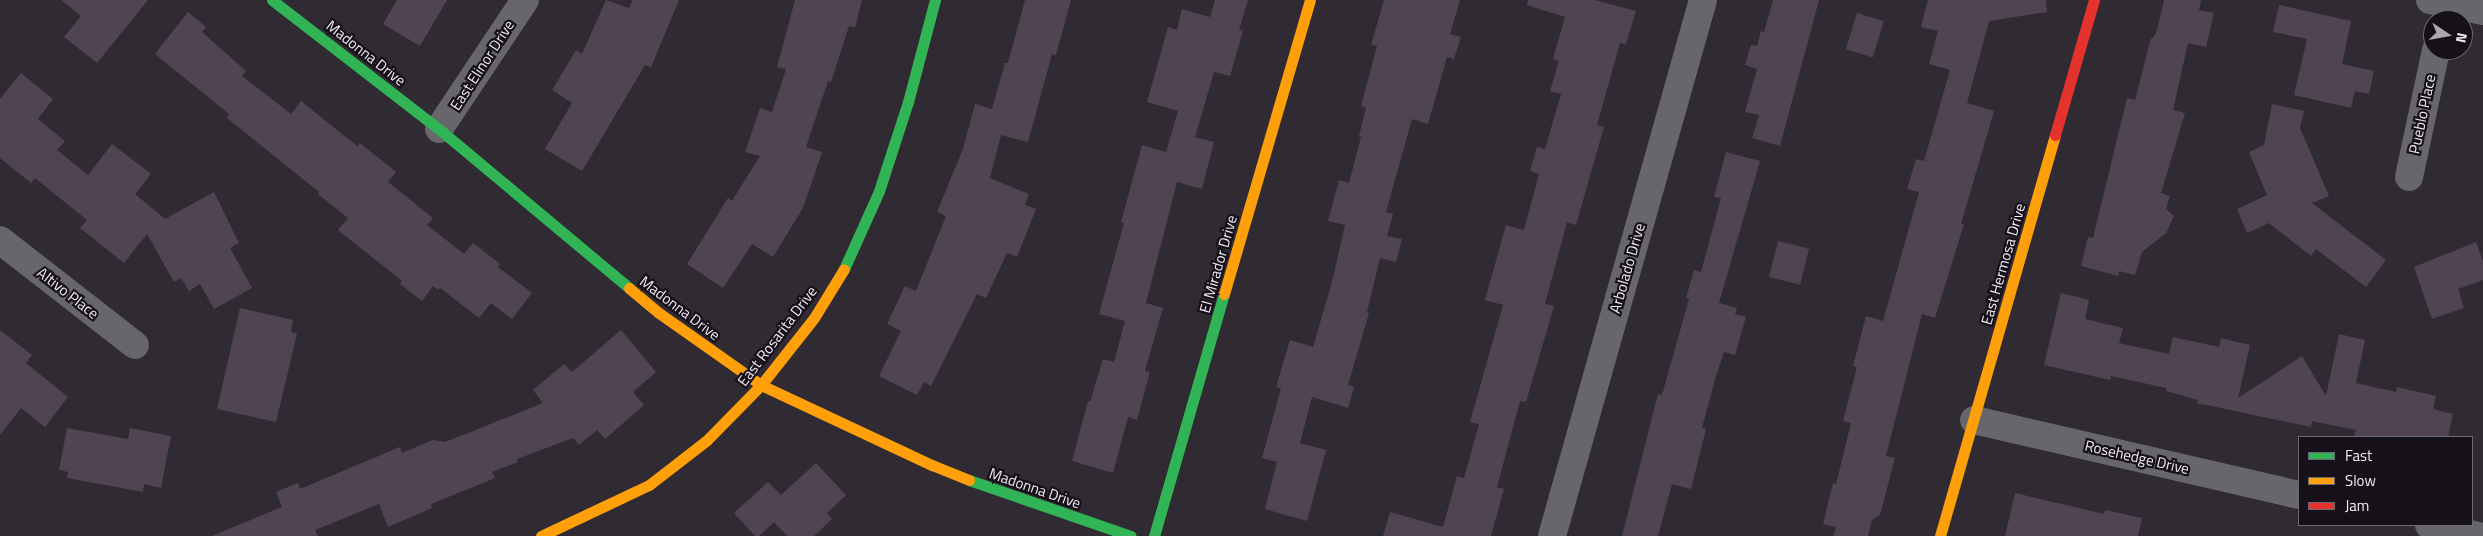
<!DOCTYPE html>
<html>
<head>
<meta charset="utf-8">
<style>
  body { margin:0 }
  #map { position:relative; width:2483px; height:536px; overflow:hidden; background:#302a32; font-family:"Titillium Web",sans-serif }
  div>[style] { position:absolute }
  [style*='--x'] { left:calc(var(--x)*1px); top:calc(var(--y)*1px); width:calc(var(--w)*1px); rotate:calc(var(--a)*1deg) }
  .building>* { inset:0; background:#514452; transform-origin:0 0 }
  .street>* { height:28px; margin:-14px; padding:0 14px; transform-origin:14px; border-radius:14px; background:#67666a }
  .fast>* { height:11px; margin:-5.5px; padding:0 5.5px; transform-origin:5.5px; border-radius:5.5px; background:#30b455 }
  .slow>* { height:11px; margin:-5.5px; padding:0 5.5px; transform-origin:5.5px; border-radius:5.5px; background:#ff9f0a }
  .jam>* { height:11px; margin:-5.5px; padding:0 5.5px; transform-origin:5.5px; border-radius:5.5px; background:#e5322d }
  span { translate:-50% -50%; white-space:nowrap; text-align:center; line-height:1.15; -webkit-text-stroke:4.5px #161118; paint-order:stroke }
  .street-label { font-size:15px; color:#f1eaf5 }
  .legend { position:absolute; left:2298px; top:436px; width:175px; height:90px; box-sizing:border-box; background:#161118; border:1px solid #6e6870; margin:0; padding:6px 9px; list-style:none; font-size:15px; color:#f1eaf5 }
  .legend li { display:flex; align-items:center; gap:10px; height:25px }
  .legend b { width:25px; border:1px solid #6e6870 }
  .north { position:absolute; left:2423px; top:10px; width:50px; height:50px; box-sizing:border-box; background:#161118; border:1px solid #6e6870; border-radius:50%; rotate:102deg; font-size:14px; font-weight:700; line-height:20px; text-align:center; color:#f1eaf5 }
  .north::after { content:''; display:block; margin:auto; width:18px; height:22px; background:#ada7b1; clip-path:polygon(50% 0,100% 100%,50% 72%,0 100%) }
</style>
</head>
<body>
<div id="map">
  <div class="building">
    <div style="clip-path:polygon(61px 0,148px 0,97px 63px,64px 37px,81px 16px)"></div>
    <div style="clip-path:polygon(397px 0,447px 0,420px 46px,383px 24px)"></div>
    <div style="clip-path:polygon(606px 0,629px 8px,633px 0,679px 0,651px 67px,645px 65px,582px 171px,545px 149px,572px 103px,552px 90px,576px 50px,582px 54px)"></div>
    <div style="clip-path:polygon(795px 0,862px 0,855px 28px,849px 26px,831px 82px,828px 81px,806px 147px,822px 152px,803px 208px,773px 257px,752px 244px,723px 288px,687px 264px,728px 198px,732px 201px,760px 156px,745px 152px,760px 108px,772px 112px,786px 69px,777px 67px)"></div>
    <div style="clip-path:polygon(1025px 0,1071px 0,1056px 55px,1052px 54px,1028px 142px,1001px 135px,990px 178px,1029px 194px,1025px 205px,1036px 209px,1017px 257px,1007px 253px,986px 298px,977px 294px,931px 386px,924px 382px,917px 395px,879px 376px,901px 331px,887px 324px,905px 286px,916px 291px,946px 216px,937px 212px,963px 149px,975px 104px,992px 109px,1005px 63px,1008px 63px)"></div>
    <div style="clip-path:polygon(1215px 0,1248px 0,1239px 30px,1243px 31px,1230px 76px,1214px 72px,1195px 137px,1214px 142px,1202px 189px,1177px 182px,1146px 303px,1163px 308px,1145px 371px,1150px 372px,1137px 420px,1128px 417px,1113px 473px,1072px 461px,1088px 401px,1090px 402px,1103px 359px,1114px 362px,1125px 321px,1099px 314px,1124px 223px,1121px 222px,1142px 145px,1166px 152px,1178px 111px,1147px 102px,1168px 27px,1177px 30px,1182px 9px,1210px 17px)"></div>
    <div style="clip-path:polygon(1384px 0,1460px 0,1450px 34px,1461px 37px,1454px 59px,1447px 57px,1428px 124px,1412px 119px,1386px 212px,1393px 214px,1387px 236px,1402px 239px,1396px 262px,1380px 258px,1367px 312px,1369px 313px,1348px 385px,1354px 387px,1348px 408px,1312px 397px,1300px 443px,1326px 450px,1307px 521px,1265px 509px,1277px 462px,1262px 458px,1281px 388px,1276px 387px,1290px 340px,1313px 347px,1332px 282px,1345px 225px,1328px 221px,1339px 180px,1349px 183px,1361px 137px,1359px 136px,1366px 108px,1361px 106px,1377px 46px,1371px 45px)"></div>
    <div style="clip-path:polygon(1528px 0,1595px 0,1636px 11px,1626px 44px,1620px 43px,1597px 125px,1604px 127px,1576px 225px,1567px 222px,1545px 304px,1554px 306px,1526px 402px,1520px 401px,1497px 487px,1504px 489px,1491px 536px,1383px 536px,1390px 512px,1443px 527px,1457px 476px,1464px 478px,1479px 424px,1470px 422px,1503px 305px,1485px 300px,1506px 225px,1524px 230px,1539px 174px,1530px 171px,1537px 147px,1545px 149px,1561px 94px,1550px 91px,1559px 61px,1553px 59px,1565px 17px,1527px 5px)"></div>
    <div style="clip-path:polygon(1773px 0,1819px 0,1780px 146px,1752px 138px,1759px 115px,1745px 112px,1757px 69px,1745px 65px,1751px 45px,1757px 46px,1761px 31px,1764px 32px)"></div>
    <div style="clip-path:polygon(1928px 0,2046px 0,2047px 12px,1989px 21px,1967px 103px,1994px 111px,1961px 224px,1964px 224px,1935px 318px,1922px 314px,1886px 456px,1895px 458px,1880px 515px,1872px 520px,1868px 536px,1833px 536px,1836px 527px,1823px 524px,1833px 483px,1836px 484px,1851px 423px,1843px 421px,1857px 367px,1853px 366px,1866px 316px,1883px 321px,1919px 192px,1907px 189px,1916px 159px,1924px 161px,1950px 70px,1929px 64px,1938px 31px,1921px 27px)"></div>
    <div style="clip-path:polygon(2164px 0,2201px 0,2199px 10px,2214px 13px,2206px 47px,2188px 43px,2173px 110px,2185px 113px,2161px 193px,2170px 196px,2166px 209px,2174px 216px,2166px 233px,2142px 252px,2135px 275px,2119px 271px,2118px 276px,2081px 266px,2088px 237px,2093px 238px,2127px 98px,2135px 100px,2151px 38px,2153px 38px,2157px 30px)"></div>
    <div style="clip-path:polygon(2279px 5px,2351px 21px,2342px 64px,2374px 71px,2369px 94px,2355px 91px,2351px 108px,2294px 95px,2307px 39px,2273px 32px)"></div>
    <div style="clip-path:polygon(188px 12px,206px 27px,202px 32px,246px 71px,242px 76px,291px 114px,301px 101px,357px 146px,360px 143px,396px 172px,388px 182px,433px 218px,427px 225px,464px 254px,473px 243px,500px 264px,498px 267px,532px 293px,512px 319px,491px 303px,479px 318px,440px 288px,438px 290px,433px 286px,422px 301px,400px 284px,402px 281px,338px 230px,348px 218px,318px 194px,319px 192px,227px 118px,229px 114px,155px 54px)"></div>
    <div style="left:1857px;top:13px;width:28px;height:38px;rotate:17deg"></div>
    <div style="clip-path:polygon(21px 73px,53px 99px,38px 119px,65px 141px,57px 150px,88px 175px,112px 144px,151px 174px,135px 194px,165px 219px,214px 192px,239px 243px,230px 248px,252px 288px,214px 309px,200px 284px,189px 291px,181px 278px,174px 282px,147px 234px,124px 263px,80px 228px,87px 220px,35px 178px,31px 183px,0 158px,0 99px)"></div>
    <div style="clip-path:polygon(2272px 104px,2304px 111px,2300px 128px,2329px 196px,2312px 203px,2386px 260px,2366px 287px,2316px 249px,2311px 256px,2269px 223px,2247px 233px,2237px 209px,2267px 195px,2249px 152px,2264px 145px)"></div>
    <div style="clip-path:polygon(1726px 152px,1760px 161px,1719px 303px,1737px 308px,1735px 314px,1746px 317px,1735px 355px,1724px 352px,1716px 376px,1702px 428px,1706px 429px,1691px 489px,1672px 484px,1658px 536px,1622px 536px,1658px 394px,1662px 395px,1689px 299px,1686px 298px,1694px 270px,1701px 272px,1721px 198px,1714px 197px)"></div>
    <div style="left:1778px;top:241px;width:32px;height:37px;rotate:14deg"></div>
    <div style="clip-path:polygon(2476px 242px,2483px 261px,2483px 280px,2458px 289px,2464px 308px,2432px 319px,2414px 267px)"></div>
    <div style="clip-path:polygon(2061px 293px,2089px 300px,2085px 319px,2123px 328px,2119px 343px,2169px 354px,2173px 337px,2219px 347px,2221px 338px,2250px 345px,2238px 398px,2302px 356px,2326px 396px,2339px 334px,2365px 340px,2356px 383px,2396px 392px,2397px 387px,2436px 396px,2433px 409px,2453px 414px,2448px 437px,2354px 437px,2356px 430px,2312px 421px,2311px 427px,2197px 403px,2198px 400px,2166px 391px,2166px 388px,2111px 376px,2110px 380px,2044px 365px)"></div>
    <div style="clip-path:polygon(240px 308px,293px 320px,291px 332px,297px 334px,276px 422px,217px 409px)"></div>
    <div style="clip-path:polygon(0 330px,32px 355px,26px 363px,68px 397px,45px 427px,21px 408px,0 435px)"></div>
    <div style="clip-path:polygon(621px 330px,656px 372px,633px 392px,644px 405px,605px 439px,597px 430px,579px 445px,573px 438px,517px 459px,518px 462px,492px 472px,495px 478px,431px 504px,432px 508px,388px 527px,379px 504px,315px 530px,318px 536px,212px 536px,282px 507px,276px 492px,298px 483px,300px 489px,400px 447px,402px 453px,433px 440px,445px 442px,543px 403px,533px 390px,564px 364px,572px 372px)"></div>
    <div style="clip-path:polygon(67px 428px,128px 439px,130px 428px,171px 436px,161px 488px,144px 484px,143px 492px,67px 478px,68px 472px,59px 470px)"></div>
    <div style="clip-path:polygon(816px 463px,846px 495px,827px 513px,832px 519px,814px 536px,787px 536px,774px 522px,759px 536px,755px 536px,734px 513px,768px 482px,781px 495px)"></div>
    <div style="clip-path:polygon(2015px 493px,2104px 514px,2105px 510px,2142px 518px,2138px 536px,2005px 536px)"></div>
  </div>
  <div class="street">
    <div style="--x:2430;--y:0;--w:54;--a:11.7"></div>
    <div style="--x:439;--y:129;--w:155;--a:-56.3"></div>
    <div style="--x:2409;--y:177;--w:130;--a:-78"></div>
    <div style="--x:0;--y:240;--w:171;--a:37.9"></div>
    <div style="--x:1974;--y:420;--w:334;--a:13"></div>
    <div style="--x:2429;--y:525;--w:50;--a:12.7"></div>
    <div style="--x:1552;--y:536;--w:557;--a:-74.27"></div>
  </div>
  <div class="fast">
    <div style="--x:272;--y:0;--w:211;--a:37.7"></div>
    <div style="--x:439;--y:129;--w:248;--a:39.9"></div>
    <div style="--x:844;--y:269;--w:85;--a:-65.8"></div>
    <div style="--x:879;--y:191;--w:94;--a:-72"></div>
    <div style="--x:908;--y:102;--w:106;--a:-75.2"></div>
    <div style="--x:969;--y:480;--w:171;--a:19.1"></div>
    <div style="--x:1154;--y:536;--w:252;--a:-73.9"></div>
  </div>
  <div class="slow">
    <div style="--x:629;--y:288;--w:39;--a:40"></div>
    <div style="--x:659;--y:313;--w:125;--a:35.2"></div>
    <div style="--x:761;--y:385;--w:189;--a:25.1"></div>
    <div style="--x:932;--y:465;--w:40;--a:22"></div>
    <div style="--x:1224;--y:294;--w:306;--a:-73.7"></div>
    <div style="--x:541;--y:536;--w:119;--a:-25.3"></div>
    <div style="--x:649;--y:485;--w:72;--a:-37.7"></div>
    <div style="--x:706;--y:441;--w:78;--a:-45.5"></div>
    <div style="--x:761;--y:385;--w:85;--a:-51.7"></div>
    <div style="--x:814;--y:318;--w:57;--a:-58.5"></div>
    <div style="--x:1940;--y:536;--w:417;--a:-74"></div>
  </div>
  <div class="jam">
    <div style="--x:2055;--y:135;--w:141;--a:-73.9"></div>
  </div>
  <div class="street-label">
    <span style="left:366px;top:53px;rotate:38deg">Madonna Drive</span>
    <span style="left:482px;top:65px;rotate:-57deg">East Elinor Drive</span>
    <span style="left:2422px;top:114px;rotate:-78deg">Pueblo Place</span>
    <span style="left:1218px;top:264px;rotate:-74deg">El Mirador Drive</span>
    <span style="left:2003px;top:264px;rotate:-74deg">East Hermosa Drive</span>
    <span style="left:1627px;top:268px;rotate:-74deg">Arbolado Drive</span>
    <span style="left:68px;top:293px;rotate:38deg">Altivo Place</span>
    <span style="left:680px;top:308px;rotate:37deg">Madonna Drive</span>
    <span style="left:777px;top:336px;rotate:-53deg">East Rosarita Drive</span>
    <span style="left:2137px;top:457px;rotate:13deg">Rosehedge Drive</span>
    <span style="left:1035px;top:488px;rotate:19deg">Madonna Drive</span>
  </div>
  <ul class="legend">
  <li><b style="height:6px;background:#30b455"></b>Fast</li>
  <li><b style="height:6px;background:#ff9f0a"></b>Slow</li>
  <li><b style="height:6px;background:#e5322d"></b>Jam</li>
  </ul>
  <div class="north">N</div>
</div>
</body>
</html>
